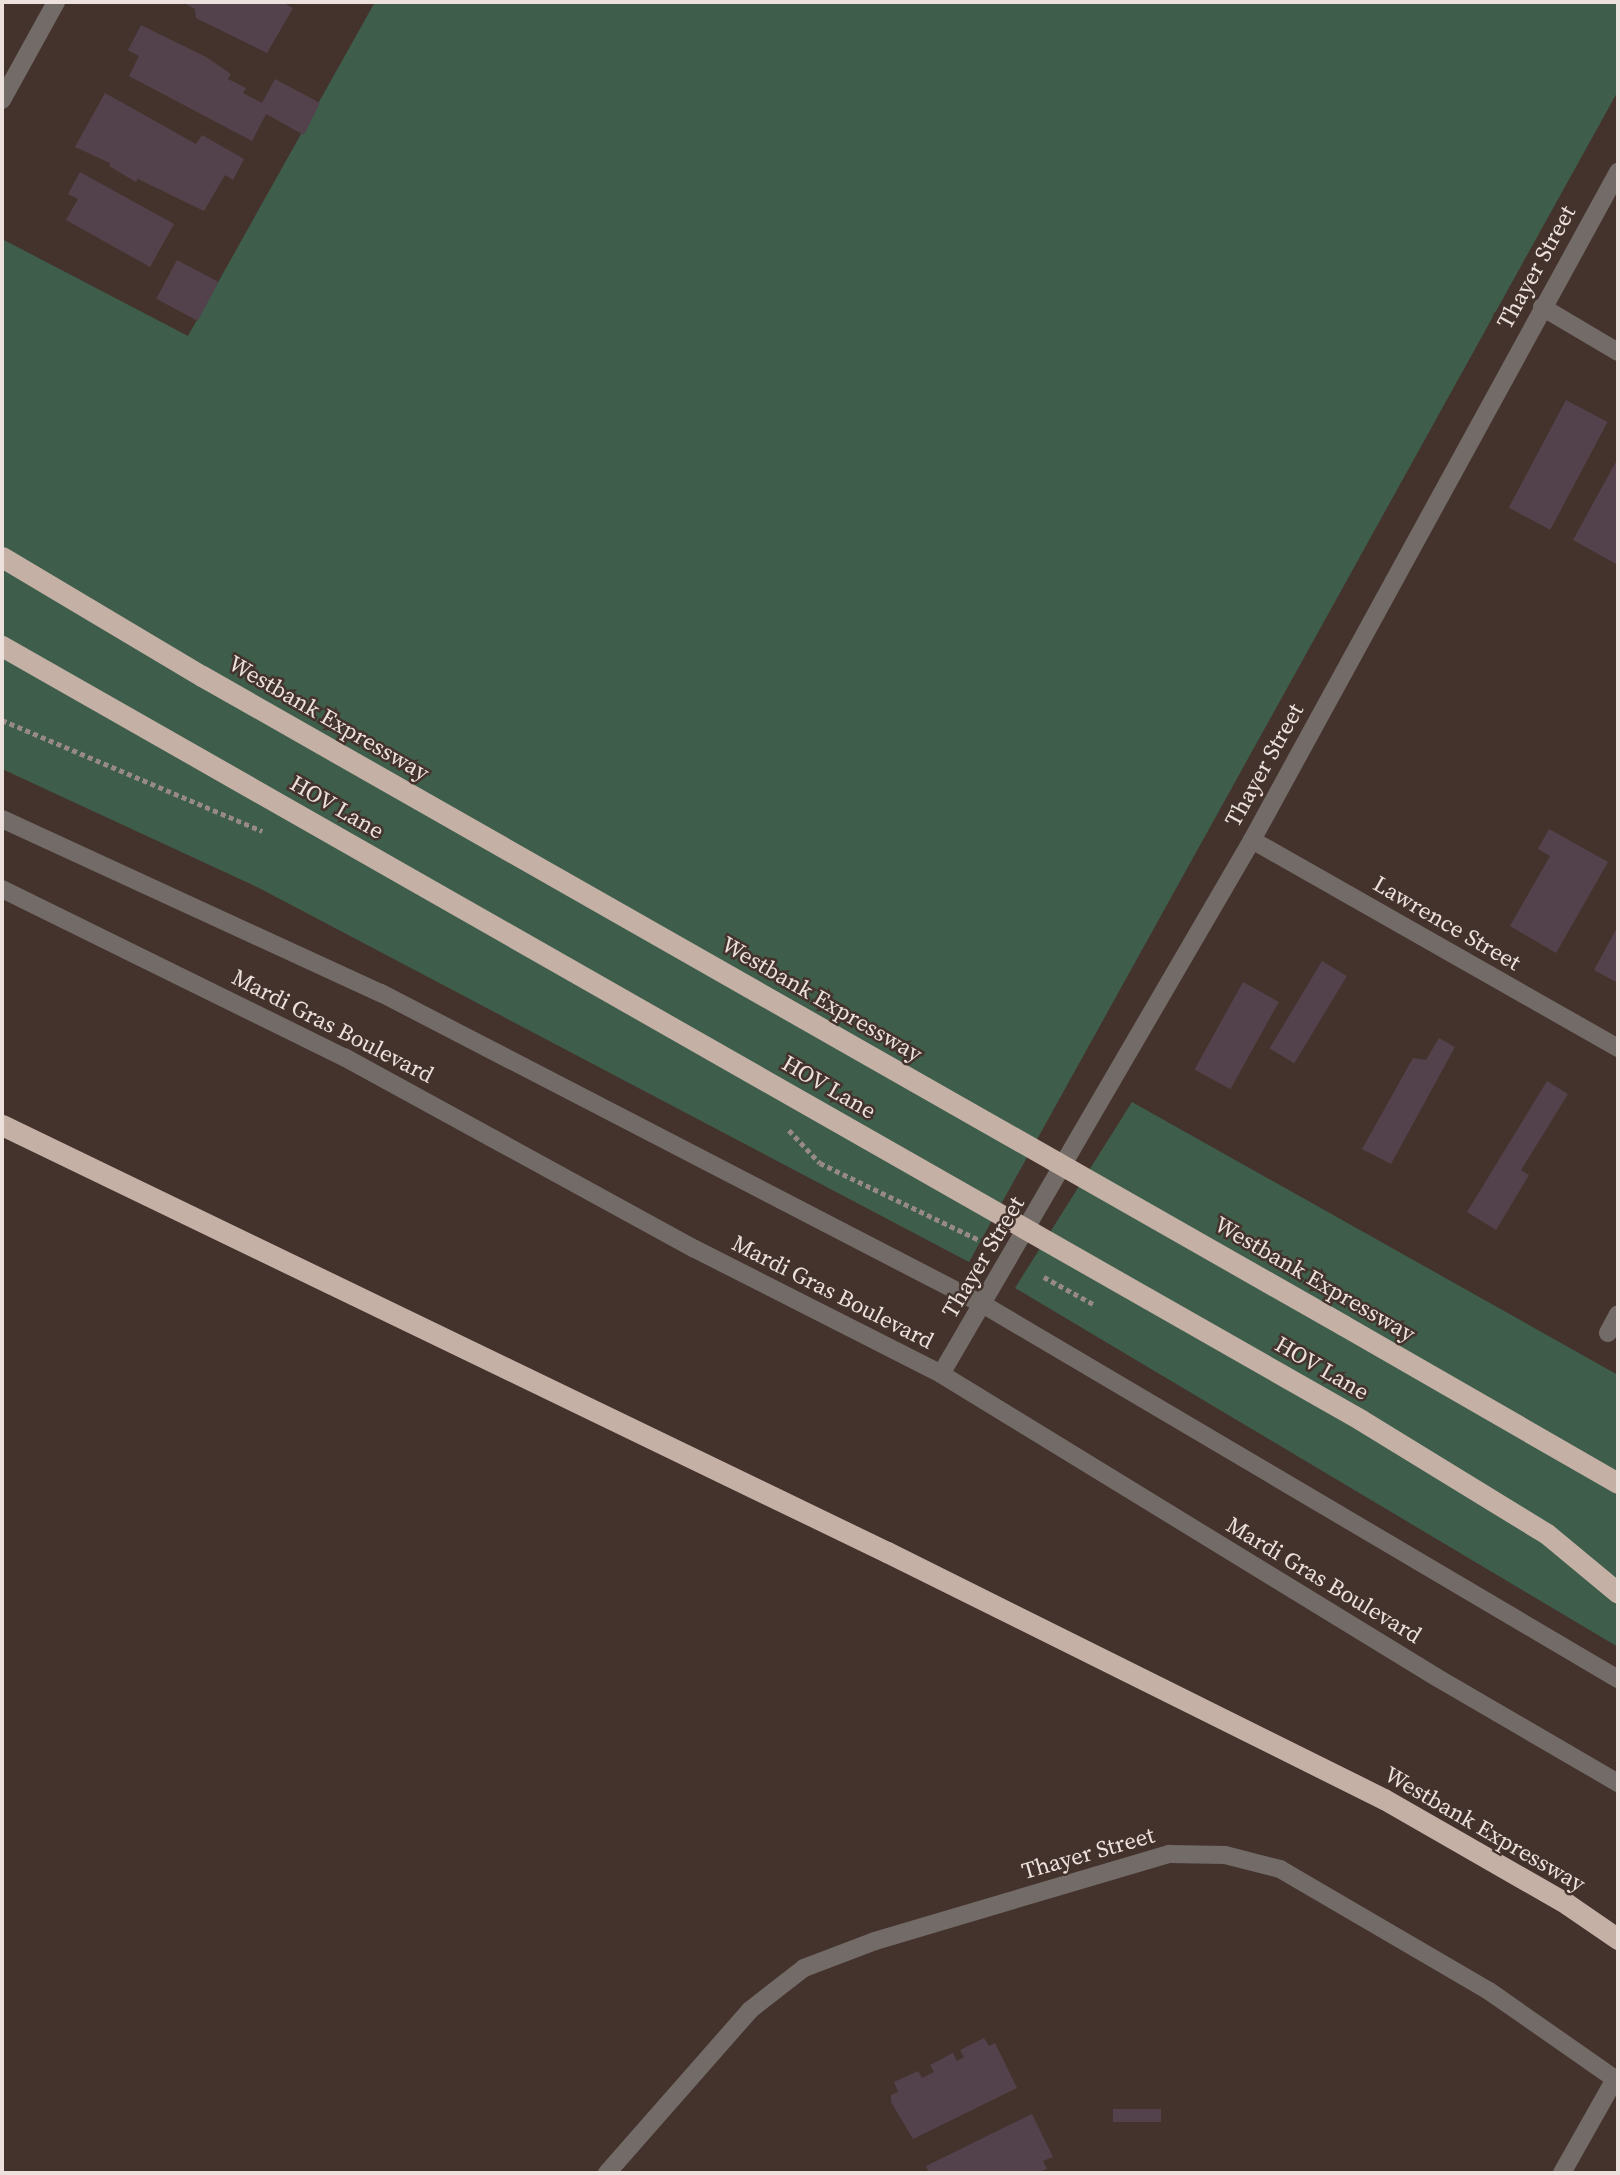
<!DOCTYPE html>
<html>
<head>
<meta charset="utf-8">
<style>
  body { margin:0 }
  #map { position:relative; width:1620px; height:2175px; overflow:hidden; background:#44332d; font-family:"Source Serif 4",serif }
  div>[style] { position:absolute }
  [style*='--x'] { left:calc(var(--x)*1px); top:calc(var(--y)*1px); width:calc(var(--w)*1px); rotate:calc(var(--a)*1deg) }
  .green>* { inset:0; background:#3e5e4b }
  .building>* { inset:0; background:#53424c; transform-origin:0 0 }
  .path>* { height:4.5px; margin-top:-2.25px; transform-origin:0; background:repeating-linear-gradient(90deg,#978984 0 5px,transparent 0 8.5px) }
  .minor>* { height:18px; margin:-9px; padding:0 9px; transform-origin:9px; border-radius:9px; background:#736b67 }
  .highway>* { height:21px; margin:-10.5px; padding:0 10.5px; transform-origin:10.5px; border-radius:10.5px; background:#c5b0a6 }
  .highway-bridge>* { height:21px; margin:-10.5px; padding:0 10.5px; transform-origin:10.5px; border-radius:10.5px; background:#c5b0a6 }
  span { translate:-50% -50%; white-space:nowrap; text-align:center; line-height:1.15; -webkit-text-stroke:5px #44332d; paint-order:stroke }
  .street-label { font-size:23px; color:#ece1dd }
  .frame { position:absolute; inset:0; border:4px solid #ece1dd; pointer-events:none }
</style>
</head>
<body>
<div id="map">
  <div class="green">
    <div style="clip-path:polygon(375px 2px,1618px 2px,1618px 91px,969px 1262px,259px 888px,2px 769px,2px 239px,188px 336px)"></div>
    <div style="clip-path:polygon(1132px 1102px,1618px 1375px,1618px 1647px,1015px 1288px)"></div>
  </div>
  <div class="building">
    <div style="clip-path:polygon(182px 2px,282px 2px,293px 8px,267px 53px,196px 18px,195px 9px)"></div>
    <div style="clip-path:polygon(141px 25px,206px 57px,231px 74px,228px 79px,246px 88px,243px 93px,262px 103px,275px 79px,320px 103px,304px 135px,266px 114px,252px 141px,129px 76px,139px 56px,128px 50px)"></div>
    <div style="clip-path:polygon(105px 93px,196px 144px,202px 135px,244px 159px,233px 180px,225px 175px,204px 211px,138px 179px,136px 182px,109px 166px,110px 163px,75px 147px)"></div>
    <div style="clip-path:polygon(80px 172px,174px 224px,150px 267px,66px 220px,78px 199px,68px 194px)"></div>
    <div style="left:177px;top:260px;width:47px;height:44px;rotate:28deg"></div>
    <div style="left:1566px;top:400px;width:47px;height:122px;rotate:28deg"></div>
    <div style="clip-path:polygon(1618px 458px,1618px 565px,1573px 540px)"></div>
    <div style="clip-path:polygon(1549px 829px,1608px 862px,1556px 953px,1510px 926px,1550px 856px,1538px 849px)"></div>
    <div style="clip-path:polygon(1618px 926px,1618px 983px,1594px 970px)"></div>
    <div style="left:1322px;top:961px;width:29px;height:102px;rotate:31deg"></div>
    <div style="left:1243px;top:982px;width:41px;height:100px;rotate:29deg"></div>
    <div style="clip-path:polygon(1439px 1038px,1455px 1047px,1391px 1164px,1362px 1149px,1413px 1058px,1426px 1060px)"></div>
    <div style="clip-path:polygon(1547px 1081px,1568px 1094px,1521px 1170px,1529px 1175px,1496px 1230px,1467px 1212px)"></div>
    <div style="clip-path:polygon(984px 2038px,989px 2046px,995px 2043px,1017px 2088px,913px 2139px,891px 2102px,891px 2095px,898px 2092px,894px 2082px,918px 2071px,922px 2078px,934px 2072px,930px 2065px,953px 2053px,957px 2061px,964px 2057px,960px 2050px)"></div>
    <div style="left:1161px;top:2109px;width:13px;height:48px;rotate:90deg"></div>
    <div style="clip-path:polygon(1032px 2114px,1053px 2157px,1043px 2161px,1047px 2169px,1037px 2173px,929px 2173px,926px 2166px)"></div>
  </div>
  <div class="path">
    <div style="--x:2;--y:720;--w:283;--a:23.1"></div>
    <div style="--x:789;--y:1130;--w:45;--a:46.8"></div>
    <div style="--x:820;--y:1163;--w:177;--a:25.8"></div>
    <div style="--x:1044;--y:1277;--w:58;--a:28.8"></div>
  </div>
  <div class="minor">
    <div style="--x:2;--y:100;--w:112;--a:-61.1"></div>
    <div style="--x:1542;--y:307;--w:88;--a:30.6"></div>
    <div style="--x:2;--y:819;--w:417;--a:24.7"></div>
    <div style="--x:381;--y:993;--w:679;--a:27.36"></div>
    <div style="--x:984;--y:1305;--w:736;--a:30.54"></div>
    <div style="--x:1252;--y:840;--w:421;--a:29.6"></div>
    <div style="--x:2;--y:889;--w:381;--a:26.2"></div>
    <div style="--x:344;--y:1057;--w:400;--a:28.7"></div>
    <div style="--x:695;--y:1249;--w:276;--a:26.9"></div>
    <div style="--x:941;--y:1374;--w:580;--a:31.47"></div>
    <div style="--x:1436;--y:1677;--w:211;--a:30.2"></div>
    <div style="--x:1608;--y:1333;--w:21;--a:-62"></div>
    <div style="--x:941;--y:1374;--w:618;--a:-59.78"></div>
    <div style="--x:1252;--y:840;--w:762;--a:-61.28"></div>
    <div style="--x:607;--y:2173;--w:217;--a:-48.7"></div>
    <div style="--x:750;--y:2010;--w:68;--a:-37.9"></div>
    <div style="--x:804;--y:1968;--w:76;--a:-20.8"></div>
    <div style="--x:875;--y:1941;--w:307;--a:-16.5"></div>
    <div style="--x:1169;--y:1854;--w:56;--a:1"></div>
    <div style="--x:1225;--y:1855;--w:57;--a:14.3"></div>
    <div style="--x:1280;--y:1869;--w:242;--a:30.3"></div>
    <div style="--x:1489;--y:1991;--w:157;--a:34.9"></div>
    <div style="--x:1562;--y:2173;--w:108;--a:-60.6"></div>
  </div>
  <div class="highway">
    <div style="--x:2;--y:1125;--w:983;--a:25.76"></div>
    <div style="--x:887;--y:1552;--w:555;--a:26.43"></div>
    <div style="--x:1384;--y:1799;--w:211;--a:29.8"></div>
    <div style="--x:1567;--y:1904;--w:62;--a:34.5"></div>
    <div style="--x:1343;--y:1325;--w:317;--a:29.9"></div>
  </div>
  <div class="highway-bridge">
    <div style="--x:2;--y:557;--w:233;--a:30.8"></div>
    <div style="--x:202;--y:676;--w:1313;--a:29.63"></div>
    <div style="--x:2;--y:646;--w:1564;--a:29.66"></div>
    <div style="--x:1361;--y:1420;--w:218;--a:31.5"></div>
    <div style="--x:1547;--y:1534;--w:92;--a:39.7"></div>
  </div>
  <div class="street-label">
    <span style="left:1536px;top:267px;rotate:-61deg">Thayer Street</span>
    <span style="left:329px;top:718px;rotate:30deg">Westbank Expressway</span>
    <span style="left:1264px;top:765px;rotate:-61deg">Thayer Street</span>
    <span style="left:337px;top:807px;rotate:30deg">HOV Lane</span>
    <span style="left:1447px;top:923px;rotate:30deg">Lawrence Street</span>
    <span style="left:822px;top:999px;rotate:30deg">Westbank Expressway</span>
    <span style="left:333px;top:1026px;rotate:27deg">Mardi Gras Boulevard</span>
    <span style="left:829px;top:1087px;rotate:30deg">HOV Lane</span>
    <span style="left:983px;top:1257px;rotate:-59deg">Thayer Street</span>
    <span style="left:1315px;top:1279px;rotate:30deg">Westbank Expressway</span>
    <span style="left:833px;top:1292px;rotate:27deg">Mardi Gras Boulevard</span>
    <span style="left:1322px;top:1368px;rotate:30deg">HOV Lane</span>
    <span style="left:1324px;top:1580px;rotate:31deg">Mardi Gras Boulevard</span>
    <span style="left:1485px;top:1829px;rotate:30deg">Westbank Expressway</span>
    <span style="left:1088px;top:1853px;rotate:-16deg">Thayer Street</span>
  </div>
  <div class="frame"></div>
</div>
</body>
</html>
